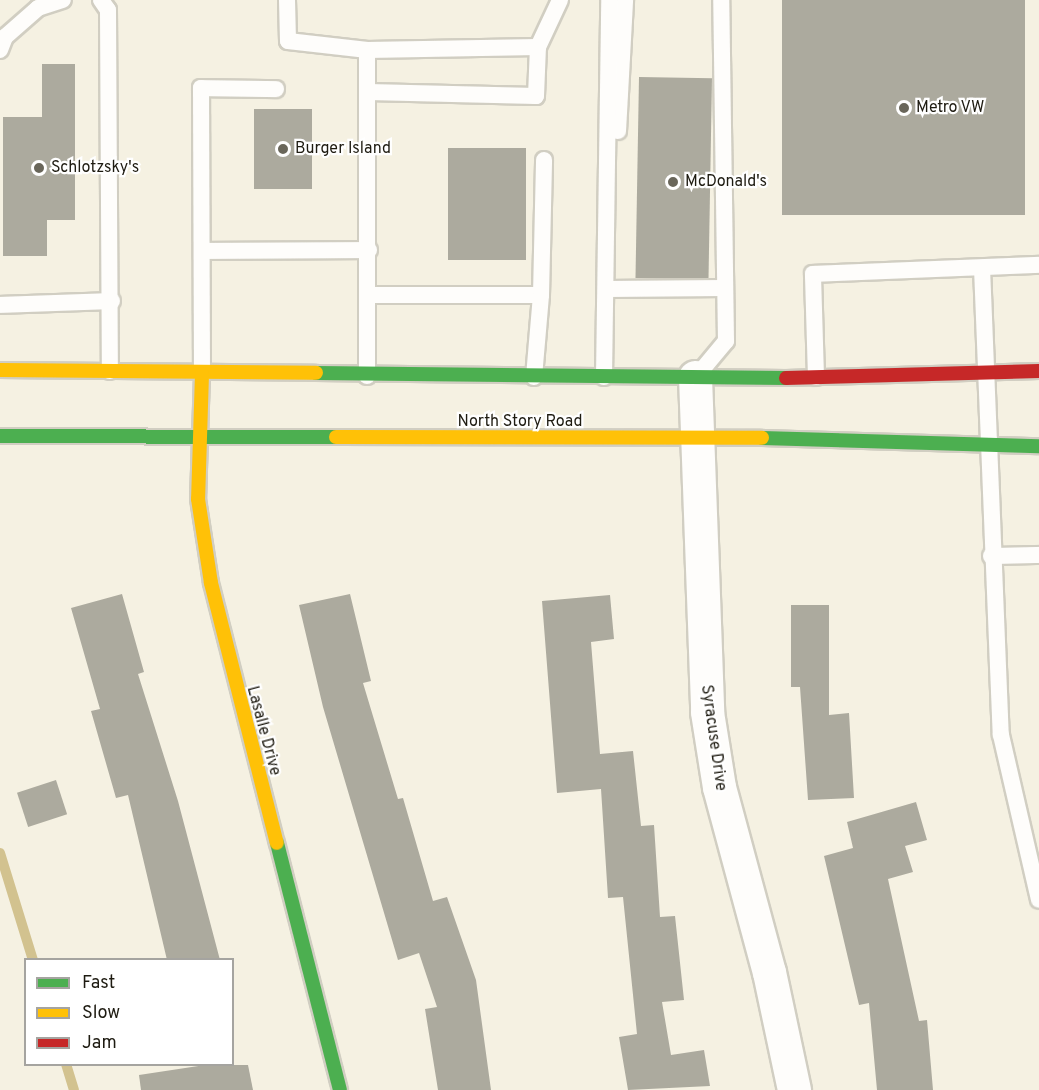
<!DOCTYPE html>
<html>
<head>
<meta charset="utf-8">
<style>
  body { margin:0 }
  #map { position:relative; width:1039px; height:1090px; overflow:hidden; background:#f5f1e2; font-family:Overpass,sans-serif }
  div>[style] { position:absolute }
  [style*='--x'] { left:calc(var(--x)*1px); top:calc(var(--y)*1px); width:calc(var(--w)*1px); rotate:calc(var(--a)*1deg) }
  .stream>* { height:10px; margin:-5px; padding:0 5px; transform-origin:5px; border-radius:5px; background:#d2c28f }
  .building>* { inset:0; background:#acaa9e; transform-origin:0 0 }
  .roads { filter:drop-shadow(2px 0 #d1cec2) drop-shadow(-2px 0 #d1cec2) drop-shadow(0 2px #d1cec2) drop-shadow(0 -2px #d1cec2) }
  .lane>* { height:16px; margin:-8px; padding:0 8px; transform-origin:8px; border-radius:8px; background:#fefdfb }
  .street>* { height:33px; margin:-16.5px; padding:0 16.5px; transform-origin:16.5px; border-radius:16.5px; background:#fefdfb }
  .fast>* { height:14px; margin:-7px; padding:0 7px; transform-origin:7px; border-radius:7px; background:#4caf50 }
  .slow>* { height:14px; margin:-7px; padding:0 7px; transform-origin:7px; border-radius:7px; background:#ffc107 }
  .jam>* { height:14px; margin:-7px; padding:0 7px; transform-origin:7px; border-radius:7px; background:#c62828 }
  .dots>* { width:16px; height:16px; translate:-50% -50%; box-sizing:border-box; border:3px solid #fff; border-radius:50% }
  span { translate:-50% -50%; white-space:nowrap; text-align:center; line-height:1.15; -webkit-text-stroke:4.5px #fff; paint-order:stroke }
  .poi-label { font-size:16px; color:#1e1b11 }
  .left { translate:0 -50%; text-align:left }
  .street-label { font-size:16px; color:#1e1b11 }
  .legend { position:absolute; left:24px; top:958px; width:210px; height:108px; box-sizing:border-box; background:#fff; border:2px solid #a5a4a0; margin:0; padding:8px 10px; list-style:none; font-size:18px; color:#1e1b11 }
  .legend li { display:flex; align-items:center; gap:12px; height:30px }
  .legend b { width:30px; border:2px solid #a5a4a0 }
</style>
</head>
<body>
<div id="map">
  <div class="stream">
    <div style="--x:0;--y:853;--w:112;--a:72.9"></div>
    <div style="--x:66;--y:1064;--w:27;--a:73"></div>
  </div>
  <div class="building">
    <div style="left:782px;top:0;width:243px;height:215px"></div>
    <div style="clip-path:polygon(42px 64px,75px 64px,75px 220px,47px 220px,47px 256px,3px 256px,3px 117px,42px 117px)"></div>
    <div style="left:639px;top:77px;width:73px;height:201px;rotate:1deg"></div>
    <div style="left:254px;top:109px;width:58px;height:80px"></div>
    <div style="left:448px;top:148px;width:78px;height:112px"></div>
    <div style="clip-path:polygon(122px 594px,144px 672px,138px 674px,178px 801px,220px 960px,167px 960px,128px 795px,116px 798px,91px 711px,100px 709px,71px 608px)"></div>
    <div style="clip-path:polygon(350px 594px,371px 681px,363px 683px,398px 799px,403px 798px,433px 901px,447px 897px,476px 980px,491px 1090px,438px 1090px,425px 1009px,437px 1007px,419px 953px,398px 960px,323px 707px,299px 605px)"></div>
    <div style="clip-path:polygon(610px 595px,614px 639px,591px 642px,600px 754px,633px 751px,641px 826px,654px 825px,660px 917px,675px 916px,684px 1000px,662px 1002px,671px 1055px,704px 1050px,710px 1086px,628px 1090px,619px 1037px,637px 1034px,623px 897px,608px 898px,601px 789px,557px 793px,542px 601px)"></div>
    <div style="clip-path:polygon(791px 605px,829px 605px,829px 715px,849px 713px,854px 798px,808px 800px,800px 687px,791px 687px)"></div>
    <div style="left:56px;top:780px;width:36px;height:41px;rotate:72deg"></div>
    <div style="clip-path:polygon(916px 802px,927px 840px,905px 846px,913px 872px,888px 879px,919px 1021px,927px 1020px,933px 1090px,877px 1090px,869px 1003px,859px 1005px,824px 856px,853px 848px,847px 822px)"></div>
    <div style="clip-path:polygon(205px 1065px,248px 1065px,253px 1090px,141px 1090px,139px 1075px)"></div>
  </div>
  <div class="roads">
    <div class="lane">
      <div style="--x:101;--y:0;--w:12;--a:55"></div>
      <div style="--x:108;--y:10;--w:361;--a:89.7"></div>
      <div style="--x:287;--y:0;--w:41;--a:88.6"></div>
      <div style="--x:288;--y:41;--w:80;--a:6.5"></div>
      <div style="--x:367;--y:50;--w:171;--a:-1"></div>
      <div style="--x:538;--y:47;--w:52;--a:-64.9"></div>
      <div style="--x:0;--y:50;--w:14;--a:-69"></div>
      <div style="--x:5;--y:37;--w:44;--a:-41.3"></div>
      <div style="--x:38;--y:8;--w:26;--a:-18"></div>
      <div style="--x:367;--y:50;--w:326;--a:90"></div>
      <div style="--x:368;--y:92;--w:168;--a:1.4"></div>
      <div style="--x:536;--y:96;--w:49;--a:-87.7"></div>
      <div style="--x:618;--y:131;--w:131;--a:-86.9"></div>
      <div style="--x:202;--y:251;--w:167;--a:-0.3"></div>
      <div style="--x:982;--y:268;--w:467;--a:87.7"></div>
      <div style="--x:1001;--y:735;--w:169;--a:77"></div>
      <div style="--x:606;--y:289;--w:119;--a:-0.5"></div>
      <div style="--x:369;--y:295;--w:172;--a:0"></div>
      <div style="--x:0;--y:305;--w:112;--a:-2"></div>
      <div style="--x:202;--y:374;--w:286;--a:-90.2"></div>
      <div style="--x:201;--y:88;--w:75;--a:0.8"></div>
      <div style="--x:534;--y:377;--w:82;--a:-85.1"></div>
      <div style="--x:541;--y:295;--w:135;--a:-88.7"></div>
      <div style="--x:604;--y:377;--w:377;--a:-89.2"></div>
      <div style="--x:696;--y:377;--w:47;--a:-50.2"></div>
      <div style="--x:726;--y:341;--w:341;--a:-90.8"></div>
      <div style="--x:816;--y:377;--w:103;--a:-91.7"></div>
      <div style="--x:813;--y:274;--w:226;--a:-2.3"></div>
      <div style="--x:991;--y:556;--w:48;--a:-1.2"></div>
    </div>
    <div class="street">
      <div style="--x:695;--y:377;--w:335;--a:87.9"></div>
      <div style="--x:707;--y:712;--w:76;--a:80.9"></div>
      <div style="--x:719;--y:787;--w:192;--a:74.9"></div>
      <div style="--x:769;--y:972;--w:121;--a:78"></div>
    </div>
    <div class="fast">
      <div style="--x:316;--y:373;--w:470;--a:0.6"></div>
      <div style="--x:0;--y:436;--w:336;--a:0.2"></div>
      <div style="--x:762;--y:438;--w:277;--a:1.7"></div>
      <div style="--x:277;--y:843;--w:255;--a:75.7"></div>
    </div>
    <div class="slow">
      <div style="--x:0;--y:370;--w:316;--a:0.5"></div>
      <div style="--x:202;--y:374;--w:125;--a:91.8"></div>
      <div style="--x:198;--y:499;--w:85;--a:81.2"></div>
      <div style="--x:211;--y:583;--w:268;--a:75.8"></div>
      <div style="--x:336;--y:437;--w:426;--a:0.1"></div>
    </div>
    <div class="jam">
      <div style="--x:786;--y:378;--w:253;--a:-1.6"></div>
    </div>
  </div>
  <div class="dots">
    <div style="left:904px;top:108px;background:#69665a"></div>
    <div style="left:283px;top:149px;background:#69665a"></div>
    <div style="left:39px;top:168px;background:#69665a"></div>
    <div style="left:673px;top:182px;background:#69665a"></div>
  </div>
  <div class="poi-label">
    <span class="left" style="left:916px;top:108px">Metro VW</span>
    <span class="left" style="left:295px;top:149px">Burger Island</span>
    <span class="left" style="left:51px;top:168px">Schlotzsky's</span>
    <span class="left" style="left:685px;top:182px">McDonald's</span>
  </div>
  <div class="street-label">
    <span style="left:520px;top:422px">North Story Road</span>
    <span style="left:263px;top:731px;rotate:75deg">Lasalle Drive</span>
    <span style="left:713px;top:738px;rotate:82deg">Syracuse Drive</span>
  </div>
  <ul class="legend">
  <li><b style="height:8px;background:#4caf50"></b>Fast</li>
  <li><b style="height:8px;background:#ffc107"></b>Slow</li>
  <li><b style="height:8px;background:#c62828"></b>Jam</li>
  </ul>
</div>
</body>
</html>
